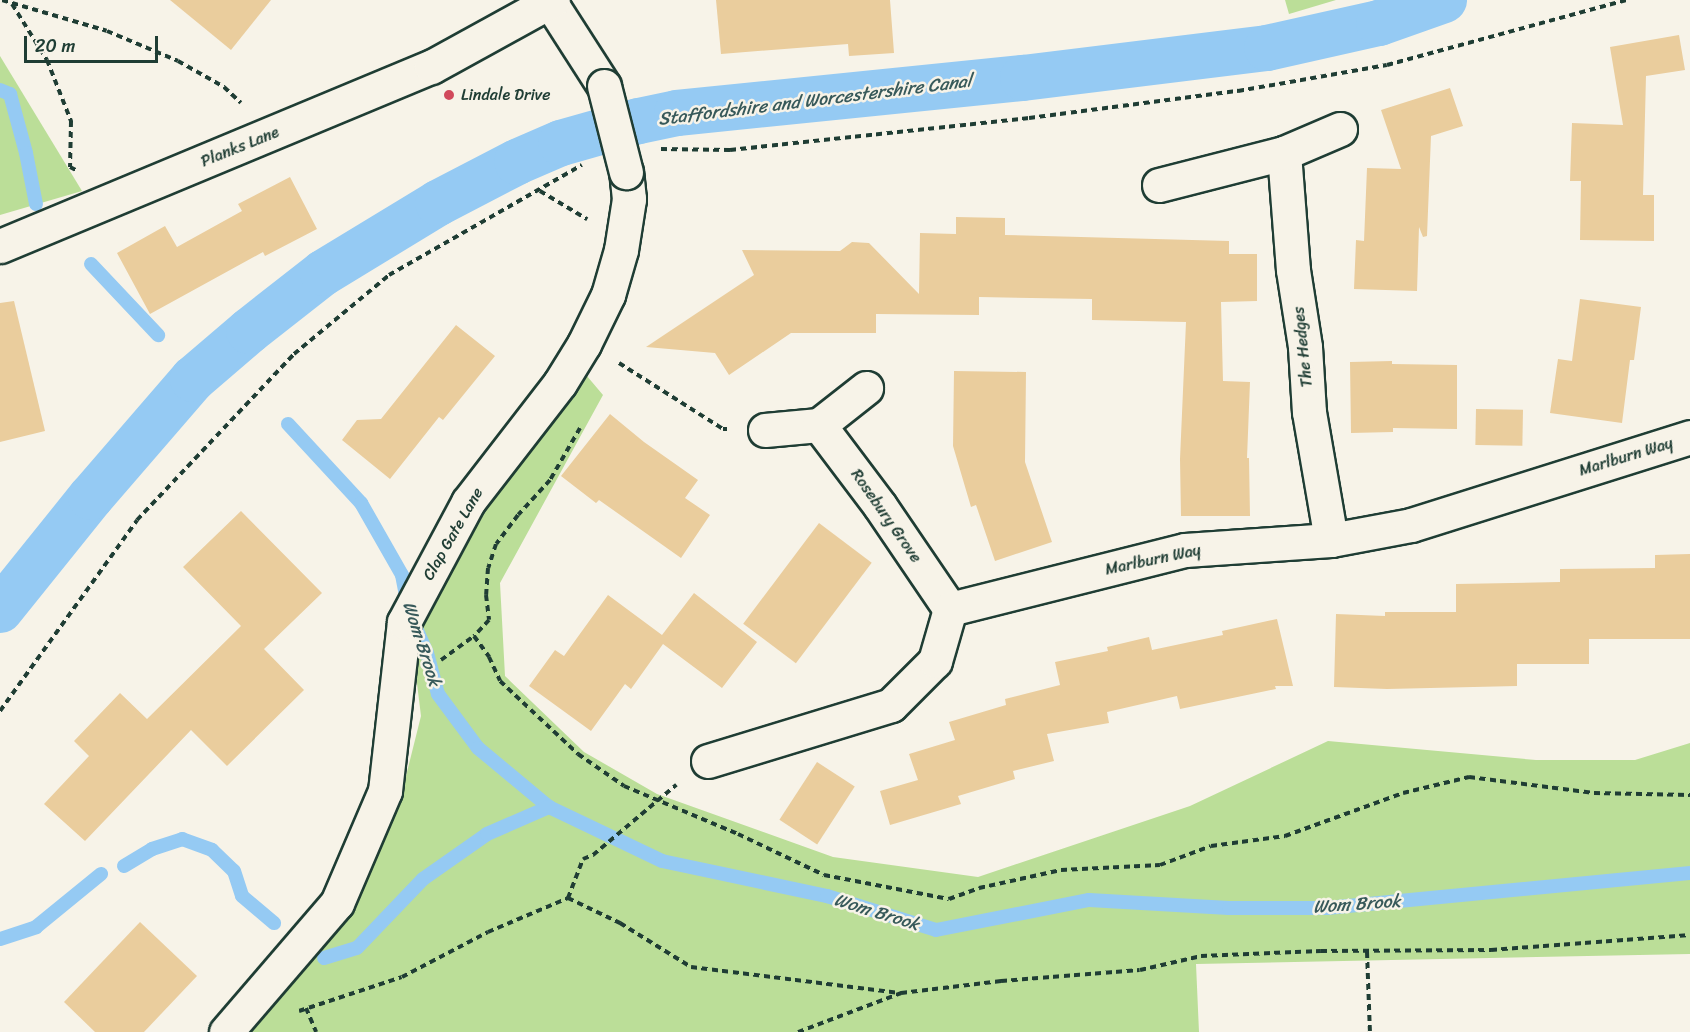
<!DOCTYPE html>
<html>
<head>
<meta charset="utf-8">
<style>
  body { margin:0 }
  #map { position:relative; width:1690px; height:1032px; overflow:hidden; background:#f7f3e8; font-family:Sriracha,sans-serif }
  div>[style] { position:absolute }
  [style*='--x'] { left:calc(var(--x)*1px); top:calc(var(--y)*1px); width:calc(var(--w)*1px); rotate:calc(var(--a)*1deg) }
  .green>* { inset:0; background:#bbde98 }
  .stream>* { height:14px; margin:-7px; padding:0 7px; transform-origin:7px; border-radius:7px; background:#95caf3 }
  .canal>* { height:46px; margin:-23px; padding:0 23px; transform-origin:23px; border-radius:23px; background:#95caf3 }
  .building>* { inset:0; background:#eacd9d; transform-origin:0 0 }
  .path>* { height:4px; margin-top:-2px; transform-origin:0; background:repeating-linear-gradient(90deg,#1f3d34 0 6px,transparent 0 10.5px) }
  .roads { filter:drop-shadow(2px 0 #1f3d34) drop-shadow(-2px 0 #1f3d34) drop-shadow(0 2px #1f3d34) drop-shadow(0 -2px #1f3d34) }
  .minor>* { height:33px; margin:-16.5px; padding:0 16.5px; transform-origin:16.5px; border-radius:16.5px; background:#f7f3e8 }
  .bridges { filter:drop-shadow(2px 0 #1f3d34) drop-shadow(-2px 0 #1f3d34) drop-shadow(0 2px #1f3d34) drop-shadow(0 -2px #1f3d34) }
  .minor-bridge>* { height:33px; margin:-16.5px; padding:0 16.5px; transform-origin:16.5px; border-radius:16.5px; background:#f7f3e8 }
  .dots>* { width:16px; height:16px; translate:-50% -50%; box-sizing:border-box; border:3px solid #f7f3e8; border-radius:50% }
  span { translate:-50% -50%; white-space:nowrap; text-align:center; line-height:1.15; -webkit-text-stroke:5px #f7f3e8; paint-order:stroke }
  .poi-label { font-size:16px; color:#1f3d34 }
  .left { translate:0 -50%; text-align:left }
  .street-label { font-size:16px; color:#1f3d34 }
  .water-label { font-size:18px; color:#37595a; font-style:italic }
  .scale { position:absolute; left:24px; top:36px; width:134px; height:27px; box-sizing:border-box; border:3px solid #1f3d34; border-top:0; padding-left:8px; font-size:18px; line-height:21px; white-space:nowrap; color:#1f3d34; -webkit-text-stroke:4px #f7f3e8; paint-order:stroke }
</style>
</head>
<body>
<div id="map">
  <div class="green">
    <div style="clip-path:polygon(1285px 0,1336px 0,1289px 14px)"></div>
    <div style="clip-path:polygon(0 56px,82px 191px,0 215px)"></div>
    <div style="clip-path:polygon(581px 369px,603px 395px,500px 583px,505px 676px,584px 752px,657px 794px,833px 857px,978px 877px,1190px 806px,1328px 741px,1536px 760px,1635px 760px,1690px 743px,1690px 954px,1196px 964px,1199px 1032px,241px 1032px,344px 914px,400px 800px,421px 716px,412px 643px,481px 497px)"></div>
  </div>
  <div class="stream">
    <div style="--x:0;--y:90;--w:11;--a:22"></div>
    <div style="--x:10;--y:94;--w:61;--a:74.8"></div>
    <div style="--x:26;--y:153;--w:52;--a:78.9"></div>
    <div style="--x:91;--y:264;--w:98;--a:46.7"></div>
    <div style="--x:288;--y:424;--w:108;--a:47.3"></div>
    <div style="--x:361;--y:503;--w:83;--a:60.3"></div>
    <div style="--x:402;--y:575;--w:38;--a:79"></div>
    <div style="--x:409;--y:612;--w:45;--a:66.3"></div>
    <div style="--x:427;--y:653;--w:42;--a:75"></div>
    <div style="--x:438;--y:694;--w:67;--a:53.5"></div>
    <div style="--x:478;--y:748;--w:92;--a:39.7"></div>
    <div style="--x:549;--y:807;--w:125;--a:25.5"></div>
    <div style="--x:662;--y:861;--w:169;--a:12"></div>
    <div style="--x:827;--y:896;--w:114;--a:17.3"></div>
    <div style="--x:936;--y:930;--w:156;--a:-11.1"></div>
    <div style="--x:1089;--y:900;--w:140;--a:3.3"></div>
    <div style="--x:1229;--y:908;--w:98;--a:0"></div>
    <div style="--x:1327;--y:908;--w:365;--a:-5.5"></div>
    <div style="--x:124;--y:866;--w:33;--a:-31"></div>
    <div style="--x:152;--y:849;--w:32;--a:-18"></div>
    <div style="--x:182;--y:839;--w:32;--a:20"></div>
    <div style="--x:212;--y:850;--w:30;--a:44"></div>
    <div style="--x:234;--y:871;--w:26;--a:72"></div>
    <div style="--x:242;--y:896;--w:42;--a:40.2"></div>
    <div style="--x:0;--y:939;--w:38;--a:-18"></div>
    <div style="--x:36;--y:927;--w:84;--a:-39.2"></div>
    <div style="--x:324;--y:958;--w:34;--a:-17"></div>
    <div style="--x:357;--y:948;--w:95;--a:-46.3"></div>
    <div style="--x:423;--y:879;--w:78;--a:-35.1"></div>
    <div style="--x:487;--y:834;--w:68;--a:-23.5"></div>
  </div>
  <div class="canal">
    <div style="--x:0;--y:610;--w:145;--a:-51.2"></div>
    <div style="--x:91;--y:497;--w:156;--a:-49.2"></div>
    <div style="--x:193;--y:379;--w:74;--a:-40.6"></div>
    <div style="--x:249;--y:331;--w:94;--a:-38.1"></div>
    <div style="--x:323;--y:273;--w:135;--a:-31.3"></div>
    <div style="--x:438;--y:203;--w:89;--a:-27.4"></div>
    <div style="--x:517;--y:162;--w:48;--a:-23.4"></div>
    <div style="--x:561;--y:143;--w:81;--a:-15.8"></div>
    <div style="--x:639;--y:121;--w:39;--a:-12"></div>
    <div style="--x:677;--y:113;--w:348;--a:-5.8"></div>
    <div style="--x:1023;--y:78;--w:246;--a:-7"></div>
    <div style="--x:1267;--y:48;--w:115;--a:-12.6"></div>
    <div style="--x:1379;--y:23;--w:69;--a:-19.5"></div>
  </div>
  <div class="building">
    <div style="clip-path:polygon(170px 0,271px 0,231px 50px)"></div>
    <div style="clip-path:polygon(716px 0,890px 0,894px 53px,849px 56px,848px 44px,721px 54px)"></div>
    <div style="clip-path:polygon(1679px 35px,1685px 70px,1646px 76px,1643px 195px,1654px 195px,1654px 241px,1580px 240px,1581px 181px,1570px 181px,1572px 123px,1623px 125px,1610px 47px)"></div>
    <div style="clip-path:polygon(1450px 88px,1463px 126px,1431px 136px,1427px 236px,1423px 237px,1419px 227px,1417px 291px,1354px 289px,1356px 240px,1364px 241px,1367px 168px,1401px 169px,1381px 110px)"></div>
    <div style="clip-path:polygon(290px 177px,317px 229px,265px 256px,263px 252px,150px 314px,117px 253px,165px 226px,177px 247px,242px 211px,238px 204px)"></div>
    <div style="clip-path:polygon(956px 217px,1005px 218px,1005px 235px,1229px 241px,1229px 254px,1257px 254px,1257px 301px,1221px 302px,1223px 381px,1250px 382px,1247px 458px,1249px 458px,1250px 516px,1181px 516px,1180px 459px,1186px 322px,1092px 320px,1092px 299px,979px 297px,979px 315px,876px 314px,876px 333px,791px 333px,729px 375px,715px 353px,646px 347px,754px 275px,742px 250px,840px 251px,852px 242px,869px 243px,919px 294px,920px 233px,956px 234px)"></div>
    <div style="clip-path:polygon(1580px 299px,1641px 307px,1634px 360px,1630px 360px,1622px 423px,1550px 413px,1558px 359px,1572px 361px)"></div>
    <div style="clip-path:polygon(14px 301px,45px 431px,0 442px,0 303px)"></div>
    <div style="clip-path:polygon(456px 325px,495px 356px,443px 420px,439px 417px,390px 479px,342px 440px,357px 420px,381px 419px)"></div>
    <div style="clip-path:polygon(1392px 361px,1392px 364px,1457px 365px,1457px 429px,1393px 428px,1393px 432px,1351px 433px,1350px 362px)"></div>
    <div style="clip-path:polygon(954px 371px,1026px 372px,1025px 462px,1052px 542px,995px 561px,976px 505px,971px 507px,953px 446px)"></div>
    <div style="left:1476px;top:409px;width:47px;height:36px;rotate:1deg"></div>
    <div style="clip-path:polygon(610px 414px,644px 442px,698px 480px,685px 498px,710px 515px,681px 558px,599px 500px,596px 503px,561px 476px)"></div>
    <div style="clip-path:polygon(241px 511px,322px 593px,264px 649px,304px 690px,227px 766px,191px 730px,85px 841px,44px 804px,89px 756px,74px 741px,120px 693px,147px 719px,241px 626px,183px 567px)"></div>
    <div style="left:819px;top:523px;width:66px;height:126px;rotate:37deg"></div>
    <div style="clip-path:polygon(1690px 554px,1690px 639px,1589px 639px,1589px 664px,1517px 664px,1517px 686px,1387px 689px,1334px 687px,1336px 614px,1385px 616px,1385px 612px,1456px 612px,1456px 584px,1560px 582px,1560px 569px,1655px 568px,1655px 555px)"></div>
    <div style="clip-path:polygon(694px 593px,757px 642px,722px 688px,663px 644px,631px 689px,625px 684px,591px 731px,529px 686px,555px 650px,564px 656px,608px 595px,662px 635px)"></div>
    <div style="clip-path:polygon(1277px 619px,1293px 686px,1275px 686px,1276px 689px,1180px 709px,1177px 696px,1107px 712px,1109px 723px,1047px 734px,1054px 761px,1013px 771px,1015px 779px,958px 796px,961px 804px,890px 825px,880px 791px,918px 780px,909px 754px,955px 740px,949px 722px,1006px 705px,1005px 699px,1060px 685px,1055px 662px,1108px 651px,1107px 647px,1149px 637px,1152px 650px,1223px 635px,1222px 631px)"></div>
    <div style="left:817px;top:762px;width:45px;height:69px;rotate:33deg"></div>
    <div style="clip-path:polygon(140px 922px,197px 976px,144px 1032px,95px 1032px,64px 1002px)"></div>
  </div>
  <div class="path">
    <div style="--x:2;--y:0;--w:109;--a:16.4"></div>
    <div style="--x:107;--y:31;--w:77;--a:22.9"></div>
    <div style="--x:178;--y:61;--w:53;--a:29.5"></div>
    <div style="--x:224;--y:87;--w:23;--a:43"></div>
    <div style="--x:12;--y:4;--w:66;--a:58"></div>
    <div style="--x:47;--y:60;--w:66;--a:68.5"></div>
    <div style="--x:71;--y:121;--w:46;--a:91.2"></div>
    <div style="--x:70;--y:167;--w:7;--a:27"></div>
    <div style="--x:661;--y:149;--w:69;--a:0.8"></div>
    <div style="--x:730;--y:150;--w:301;--a:-6.1"></div>
    <div style="--x:1029;--y:118;--w:211;--a:-7.4"></div>
    <div style="--x:1238;--y:91;--w:151;--a:-9.9"></div>
    <div style="--x:1387;--y:65;--w:249;--a:-15.2"></div>
    <div style="--x:540;--y:191;--w:55;--a:30.8"></div>
    <div style="--x:619;--y:363;--w:123;--a:32.4"></div>
    <div style="--x:723;--y:429;--w:4;--a:0"></div>
    <div style="--x:580;--y:428;--w:60;--a:120"></div>
    <div style="--x:550;--y:480;--w:47;--a:132.4"></div>
    <div style="--x:518;--y:515;--w:36;--a:127"></div>
    <div style="--x:496;--y:544;--w:25;--a:108"></div>
    <div style="--x:488;--y:568;--w:27;--a:94"></div>
    <div style="--x:486;--y:595;--w:25;--a:83"></div>
    <div style="--x:489;--y:620;--w:22;--a:133"></div>
    <div style="--x:474;--y:636;--w:26;--a:54"></div>
    <div style="--x:489;--y:657;--w:26;--a:65"></div>
    <div style="--x:500;--y:681;--w:107;--a:43.1"></div>
    <div style="--x:578;--y:754;--w:56;--a:34.8"></div>
    <div style="--x:624;--y:786;--w:124;--a:22.8"></div>
    <div style="--x:738;--y:834;--w:95;--a:25.5"></div>
    <div style="--x:824;--y:875;--w:127;--a:10.9"></div>
    <div style="--x:949;--y:899;--w:32;--a:-20"></div>
    <div style="--x:979;--y:888;--w:84;--a:-12.4"></div>
    <div style="--x:1061;--y:870;--w:99;--a:-2.9"></div>
    <div style="--x:1160;--y:865;--w:54;--a:-20.4"></div>
    <div style="--x:1211;--y:846;--w:75;--a:-7.7"></div>
    <div style="--x:1285;--y:836;--w:126;--a:-20"></div>
    <div style="--x:1403;--y:793;--w:68;--a:-13.6"></div>
    <div style="--x:1469;--y:777;--w:126;--a:7.3"></div>
    <div style="--x:1594;--y:793;--w:96;--a:1.2"></div>
    <div style="--x:441;--y:660;--w:41;--a:-36"></div>
    <div style="--x:0;--y:711;--w:235;--a:-54.3"></div>
    <div style="--x:137;--y:520;--w:228;--a:-46.6"></div>
    <div style="--x:294;--y:354;--w:124;--a:-39.7"></div>
    <div style="--x:389;--y:275;--w:222;--a:-29.7"></div>
    <div style="--x:568;--y:898;--w:58;--a:25.7"></div>
    <div style="--x:620;--y:923;--w:84;--a:31.8"></div>
    <div style="--x:691;--y:967;--w:212;--a:7.1"></div>
    <div style="--x:901;--y:993;--w:101;--a:-6.8"></div>
    <div style="--x:1001;--y:981;--w:139;--a:-4.5"></div>
    <div style="--x:1140;--y:970;--w:63;--a:-12.9"></div>
    <div style="--x:1201;--y:956;--w:120;--a:-2.4"></div>
    <div style="--x:1321;--y:951;--w:170;--a:-0.3"></div>
    <div style="--x:1491;--y:950;--w:200;--a:-4.3"></div>
    <div style="--x:1367;--y:952;--w:80;--a:87.9"></div>
    <div style="--x:306;--y:1008;--w:26;--a:67"></div>
    <div style="--x:299;--y:1011;--w:108;--a:-18.3"></div>
    <div style="--x:402;--y:977;--w:97;--a:-27.6"></div>
    <div style="--x:488;--y:932;--w:87;--a:-23"></div>
    <div style="--x:568;--y:898;--w:42;--a:-69"></div>
    <div style="--x:583;--y:859;--w:11;--a:-22"></div>
    <div style="--x:593;--y:855;--w:109;--a:-40.1"></div>
    <div style="--x:798;--y:1032;--w:110;--a:-20.7"></div>
  </div>
  <div class="roads">
    <div class="minor">
      <div style="--x:550;--y:2;--w:100;--a:57.3"></div>
      <div style="--x:1284;--y:153;--w:117;--a:85.6"></div>
      <div style="--x:1293;--y:270;--w:78;--a:81.1"></div>
      <div style="--x:1305;--y:347;--w:65;--a:86.5"></div>
      <div style="--x:1309;--y:412;--w:130;--a:80.2"></div>
      <div style="--x:1159;--y:185;--w:129;--a:-14.4"></div>
      <div style="--x:1284;--y:153;--w:61;--a:-23.2"></div>
      <div style="--x:0;--y:246;--w:467;--a:-22.6"></div>
      <div style="--x:431;--y:67;--w:139;--a:-28.8"></div>
      <div style="--x:819;--y:425;--w:101;--a:53"></div>
      <div style="--x:880;--y:506;--w:125;--a:55.8"></div>
      <div style="--x:765;--y:430;--w:54;--a:-5.3"></div>
      <div style="--x:819;--y:425;--w:60;--a:-38.2"></div>
      <div style="--x:708;--y:761;--w:191;--a:-17"></div>
      <div style="--x:891;--y:705;--w:62;--a:-45"></div>
      <div style="--x:935;--y:661;--w:54;--a:-73.9"></div>
      <div style="--x:950;--y:609;--w:242;--a:-14.1"></div>
      <div style="--x:1185;--y:550;--w:146;--a:-3.9"></div>
      <div style="--x:1331;--y:540;--w:81;--a:-10.6"></div>
      <div style="--x:1411;--y:525;--w:293;--a:-17.5"></div>
      <div style="--x:226;--y:1032;--w:170;--a:-49.3"></div>
      <div style="--x:337;--y:903;--w:122;--a:-66.8"></div>
      <div style="--x:385;--y:791;--w:170;--a:-83.6"></div>
      <div style="--x:404;--y:622;--w:136;--a:-61.9"></div>
      <div style="--x:468;--y:502;--w:150;--a:-52.3"></div>
      <div style="--x:560;--y:383;--w:46;--a:-58.4"></div>
      <div style="--x:584;--y:344;--w:55;--a:-63.9"></div>
      <div style="--x:608;--y:295;--w:47;--a:-73.9"></div>
      <div style="--x:621;--y:250;--w:52;--a:-81.1"></div>
      <div style="--x:629;--y:199;--w:27;--a:-96"></div>
    </div>
  </div>
  <div class="bridges">
    <div class="minor-bridge">
      <div style="--x:604;--y:86;--w:89;--a:75.7"></div>
    </div>
  </div>
  <div class="dots">
    <div style="left:449px;top:95px;background:#d1495b"></div>
  </div>
  <div class="poi-label">
    <span class="left" style="left:461px;top:95px">Lindale Drive</span>
  </div>
  <div class="street-label">
    <span style="left:240px;top:147px;rotate:-22deg">Planks Lane</span>
    <span style="left:1303px;top:347px;rotate:-96deg">The Hedges</span>
    <span style="left:1626px;top:457px;rotate:-17deg">Marlburn Way</span>
    <span style="left:886px;top:516px;rotate:55deg">Rosebury Grove</span>
    <span style="left:453px;top:534px;rotate:-60deg">Clap Gate Lane</span>
    <span style="left:1153px;top:560px;rotate:-12deg">Marlburn Way</span>
  </div>
  <div class="water-label">
    <span style="left:815px;top:100px;rotate:-7deg">Staffordshire and Worcestershire Canal</span>
    <span style="left:422px;top:644px;rotate:72deg">Wom Brook</span>
    <span style="left:1357px;top:904px;rotate:-4deg">Wom Brook</span>
    <span style="left:877px;top:912px;rotate:17deg">Wom Brook</span>
  </div>
  <div class="scale">20 m</div>
</div>
</body>
</html>
